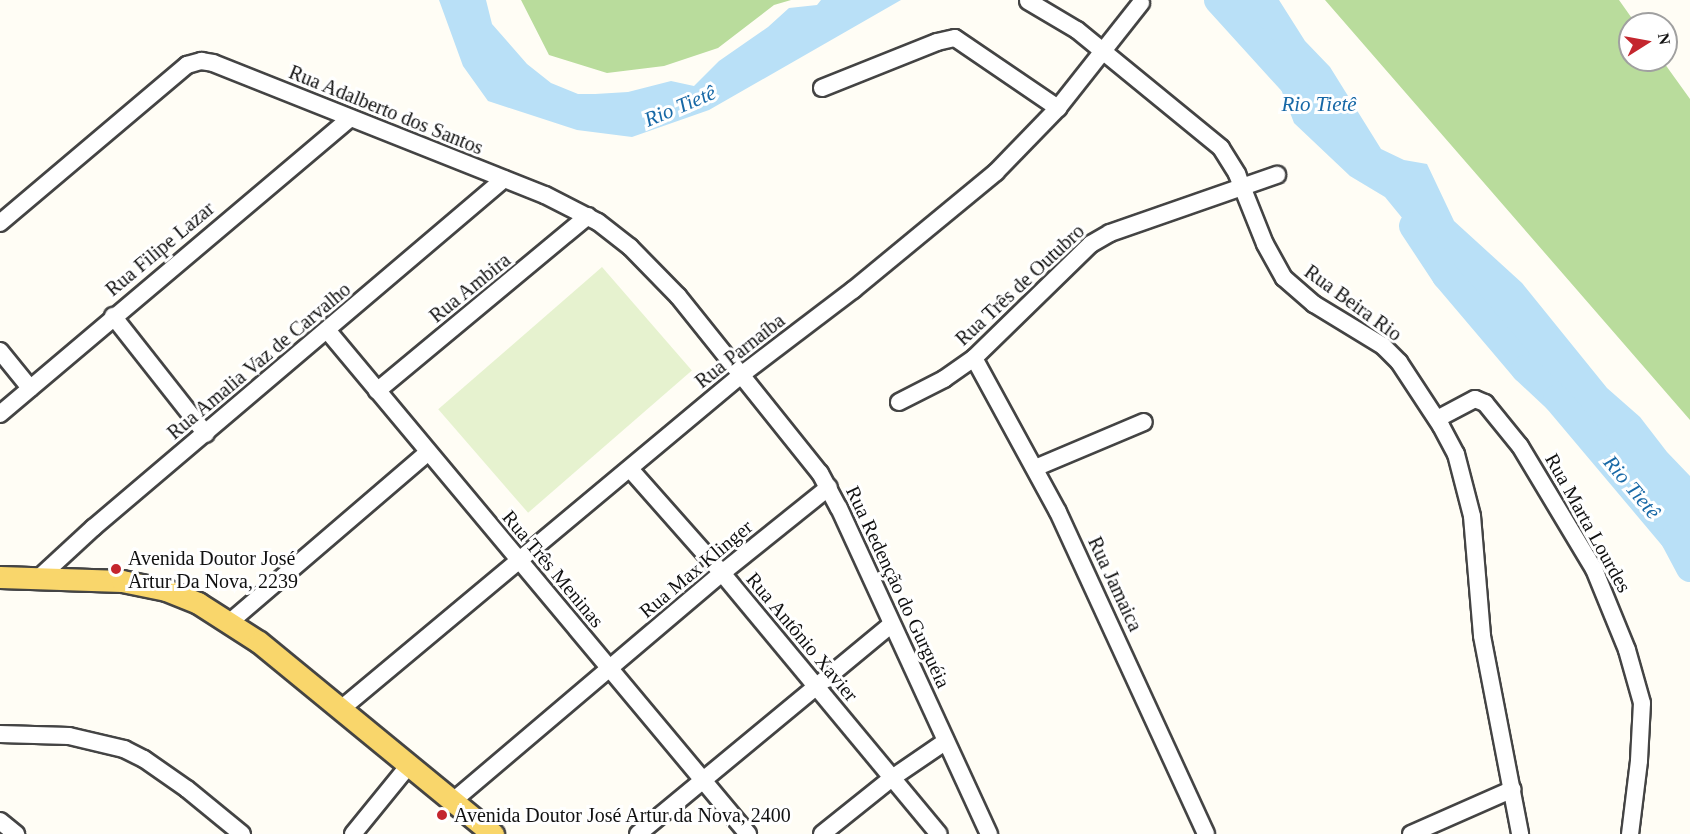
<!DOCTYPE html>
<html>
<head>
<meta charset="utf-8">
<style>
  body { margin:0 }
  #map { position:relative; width:1690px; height:834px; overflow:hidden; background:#fffdf5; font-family:Georgia,serif }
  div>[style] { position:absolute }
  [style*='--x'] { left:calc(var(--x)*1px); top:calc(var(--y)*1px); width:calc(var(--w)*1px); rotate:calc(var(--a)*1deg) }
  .forest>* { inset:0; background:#b9dc9c }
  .pitch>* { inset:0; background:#e6f2cf; transform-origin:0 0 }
  .water>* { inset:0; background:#b9e0f7 }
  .river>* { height:28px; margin:-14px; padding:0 14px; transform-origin:14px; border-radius:14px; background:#b9e0f7 }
  .roads { filter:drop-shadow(2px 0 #444) drop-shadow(-2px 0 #444) drop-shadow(0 2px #444) drop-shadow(0 -2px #444) }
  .minor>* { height:16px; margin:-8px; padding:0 8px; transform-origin:8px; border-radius:8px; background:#fff }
  .major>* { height:21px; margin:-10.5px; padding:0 10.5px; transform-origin:10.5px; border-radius:10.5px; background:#f9d66b }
  .dots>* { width:16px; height:16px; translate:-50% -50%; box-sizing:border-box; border:3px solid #fff; border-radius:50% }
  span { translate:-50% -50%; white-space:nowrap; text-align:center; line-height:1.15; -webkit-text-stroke:6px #fff; paint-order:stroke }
  .street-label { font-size:20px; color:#111 }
  .poi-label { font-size:20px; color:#111 }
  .left { translate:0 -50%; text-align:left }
  .water-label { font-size:21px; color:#1768a6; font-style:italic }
  .north { position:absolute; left:1618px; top:12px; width:60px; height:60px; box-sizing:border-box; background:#fff; border:2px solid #a0a0a0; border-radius:50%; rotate:79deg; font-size:16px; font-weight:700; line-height:24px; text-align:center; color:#111 }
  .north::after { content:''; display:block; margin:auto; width:21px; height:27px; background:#c4262e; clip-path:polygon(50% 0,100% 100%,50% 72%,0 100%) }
</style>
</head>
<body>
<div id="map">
  <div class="forest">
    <div style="clip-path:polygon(521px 0,791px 0,774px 5px,718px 48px,664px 66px,607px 73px,549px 55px)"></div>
    <div style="clip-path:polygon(1325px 0,1619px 0,1636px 24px,1630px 24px,1630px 60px,1662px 60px,1690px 99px,1690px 420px)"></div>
  </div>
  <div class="pitch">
    <div style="left:602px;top:267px;width:137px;height:217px;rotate:49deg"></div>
  </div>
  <div class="water">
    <div style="clip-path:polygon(439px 0,486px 0,492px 24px,527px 64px,551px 83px,578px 94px,595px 94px,628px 92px,671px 81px,694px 86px,719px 61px,768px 27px,789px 8px,817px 5px,821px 0,901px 0,709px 110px,632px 137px,577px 130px,488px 101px,463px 66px)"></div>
    <div style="clip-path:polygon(1222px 0,1279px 0,1305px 41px,1330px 67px,1381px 149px,1404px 160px,1427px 164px,1454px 221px,1522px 283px,1607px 388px,1640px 417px,1667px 452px,1690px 476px,1690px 556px,1683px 539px,1661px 529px,1627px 495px,1625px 462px,1448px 274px,1385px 197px,1350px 176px,1294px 123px,1266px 50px)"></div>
  </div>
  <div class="river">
    <div style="--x:1218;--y:0;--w:115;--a:47.8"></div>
    <div style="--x:1413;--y:226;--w:60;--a:56.6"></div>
    <div style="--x:1446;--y:276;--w:122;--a:49.7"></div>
    <div style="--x:1525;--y:369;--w:44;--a:43.2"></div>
    <div style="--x:1557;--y:399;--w:182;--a:49.9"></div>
    <div style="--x:1674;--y:538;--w:34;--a:62"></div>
  </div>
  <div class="roads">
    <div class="minor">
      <div style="--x:1028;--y:1;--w:57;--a:30.6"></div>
      <div style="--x:1077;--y:30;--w:186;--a:39.3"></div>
      <div style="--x:1221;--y:148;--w:31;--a:58"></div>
      <div style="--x:1237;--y:174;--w:75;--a:68.2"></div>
      <div style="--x:1265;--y:244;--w:39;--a:61"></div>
      <div style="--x:1284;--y:278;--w:40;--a:41"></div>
      <div style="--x:1314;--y:304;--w:81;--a:31.3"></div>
      <div style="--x:1383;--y:346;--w:23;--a:45"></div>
      <div style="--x:1399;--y:362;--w:77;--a:56.7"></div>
      <div style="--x:1441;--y:426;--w:32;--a:62"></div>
      <div style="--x:1456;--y:454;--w:64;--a:75.5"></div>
      <div style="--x:1472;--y:516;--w:120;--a:85.2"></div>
      <div style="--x:1482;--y:636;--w:202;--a:79.1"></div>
      <div style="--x:822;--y:88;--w:124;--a:-21.8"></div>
      <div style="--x:937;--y:42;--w:18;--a:-13"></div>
      <div style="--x:955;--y:38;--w:125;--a:34.2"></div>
      <div style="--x:0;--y:223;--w:245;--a:-40.2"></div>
      <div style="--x:187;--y:65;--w:15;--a:-16"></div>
      <div style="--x:201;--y:61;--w:12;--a:9"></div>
      <div style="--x:213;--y:63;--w:357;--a:21.7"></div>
      <div style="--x:545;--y:195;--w:59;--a:27"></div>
      <div style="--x:598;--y:222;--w:41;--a:38"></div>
      <div style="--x:630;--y:247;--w:69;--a:45.6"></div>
      <div style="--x:678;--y:296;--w:227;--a:51.3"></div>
      <div style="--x:820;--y:473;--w:40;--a:62"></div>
      <div style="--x:839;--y:508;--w:359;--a:65.3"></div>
      <div style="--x:113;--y:316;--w:150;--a:51.8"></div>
      <div style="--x:327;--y:330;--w:657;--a:50.13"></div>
      <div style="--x:0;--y:351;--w:48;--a:51"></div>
      <div style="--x:974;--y:358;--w:175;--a:61.4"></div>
      <div style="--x:1058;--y:512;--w:354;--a:65.3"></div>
      <div style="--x:377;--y:391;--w:274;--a:-39.7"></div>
      <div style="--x:899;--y:402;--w:51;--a:-27.1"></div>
      <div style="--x:944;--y:379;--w:37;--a:-35"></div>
      <div style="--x:974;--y:358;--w:163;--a:-44.3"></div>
      <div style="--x:1091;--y:244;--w:22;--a:-30"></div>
      <div style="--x:1110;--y:233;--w:177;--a:-19.2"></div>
      <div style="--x:0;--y:414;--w:457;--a:-40.2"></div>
      <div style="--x:1437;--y:419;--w:43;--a:-27.8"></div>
      <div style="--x:1475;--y:399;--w:11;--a:22"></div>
      <div style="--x:1485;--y:403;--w:55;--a:50.9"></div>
      <div style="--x:1520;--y:446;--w:144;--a:59"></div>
      <div style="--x:1594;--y:569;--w:87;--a:67.8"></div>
      <div style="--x:1627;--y:650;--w:55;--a:74.2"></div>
      <div style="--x:1642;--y:703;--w:58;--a:93"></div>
      <div style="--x:1639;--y:761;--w:74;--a:97"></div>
      <div style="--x:1035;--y:468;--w:118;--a:-22.9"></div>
      <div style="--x:630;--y:469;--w:139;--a:48.5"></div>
      <div style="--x:722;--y:573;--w:339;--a:50.3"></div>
      <div style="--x:41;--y:576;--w:71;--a:-42.7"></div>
      <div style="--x:93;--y:528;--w:539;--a:-40.34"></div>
      <div style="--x:230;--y:622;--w:261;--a:-40.6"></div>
      <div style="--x:341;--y:709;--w:521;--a:-39.86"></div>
      <div style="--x:741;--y:375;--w:141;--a:-37.2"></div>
      <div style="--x:853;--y:290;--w:185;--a:-39.5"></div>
      <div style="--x:996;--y:172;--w:89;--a:-45.9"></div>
      <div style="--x:1058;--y:108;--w:134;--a:-51.7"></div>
      <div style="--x:0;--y:734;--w:69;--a:1.7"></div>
      <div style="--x:69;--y:736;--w:57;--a:13.3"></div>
      <div style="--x:124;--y:749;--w:22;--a:27"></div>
      <div style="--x:144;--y:759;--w:52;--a:34.9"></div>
      <div style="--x:187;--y:789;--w:71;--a:39.3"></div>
      <div style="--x:453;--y:801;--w:353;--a:-40.3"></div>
      <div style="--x:722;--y:573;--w:137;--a:-38.8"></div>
      <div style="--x:0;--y:821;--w:21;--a:39"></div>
      <div style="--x:353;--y:834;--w:89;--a:-50.9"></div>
      <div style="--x:638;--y:834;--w:328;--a:-39.6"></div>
      <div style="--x:822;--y:834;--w:90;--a:-38.7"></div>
      <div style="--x:892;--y:778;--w:65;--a:-34.4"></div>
      <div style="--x:1411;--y:834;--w:111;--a:-23.8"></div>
    </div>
    <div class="major">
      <div style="--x:0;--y:577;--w:122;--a:1.9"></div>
      <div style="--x:122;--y:581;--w:45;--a:11.6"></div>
      <div style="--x:166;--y:590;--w:35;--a:22"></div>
      <div style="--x:198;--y:603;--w:72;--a:32.6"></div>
      <div style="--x:259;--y:642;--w:303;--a:39.4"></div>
    </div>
  </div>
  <div class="dots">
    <div style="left:116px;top:569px;background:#c4262e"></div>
    <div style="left:442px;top:815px;background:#c4262e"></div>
  </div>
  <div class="street-label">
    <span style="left:386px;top:110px;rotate:22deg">Rua Adalberto dos Santos</span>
    <span style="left:160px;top:249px;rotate:-40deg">Rua Filipe Lazar</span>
    <span style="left:1020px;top:285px;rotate:-43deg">Rua Três de Outubro</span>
    <span style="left:470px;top:288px;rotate:-39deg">Rua Ambira</span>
    <span style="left:1353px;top:303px;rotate:36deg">Rua Beira Rio</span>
    <span style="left:740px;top:351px;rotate:-38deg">Rua Parnaíba</span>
    <span style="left:259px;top:361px;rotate:-40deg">Rua Amalia Vaz de Carvalho</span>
    <span style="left:1588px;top:523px;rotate:61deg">Rua Marta Lourdes</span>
    <span style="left:553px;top:569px;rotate:50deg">Rua Três Meninas</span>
    <span style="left:696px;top:569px;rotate:-40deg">Rua Max Klinger</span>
    <span style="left:1115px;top:584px;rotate:65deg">Rua Jamaica</span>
    <span style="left:898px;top:587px;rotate:65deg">Rua Redenção do Gurguéia</span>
    <span style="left:802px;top:637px;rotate:50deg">Rua Antônio Xavier</span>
  </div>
  <div class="poi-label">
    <span class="left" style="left:128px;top:570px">Avenida Doutor José<br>Artur Da Nova, 2239</span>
    <span class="left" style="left:454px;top:815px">Avenida Doutor José Artur da Nova, 2400</span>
  </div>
  <div class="water-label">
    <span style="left:1319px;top:104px">Rio Tietê</span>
    <span style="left:680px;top:106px;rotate:-23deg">Rio Tietê</span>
    <span style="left:1632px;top:487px;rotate:50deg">Rio Tietê</span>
  </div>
  <div class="north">N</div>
</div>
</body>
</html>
